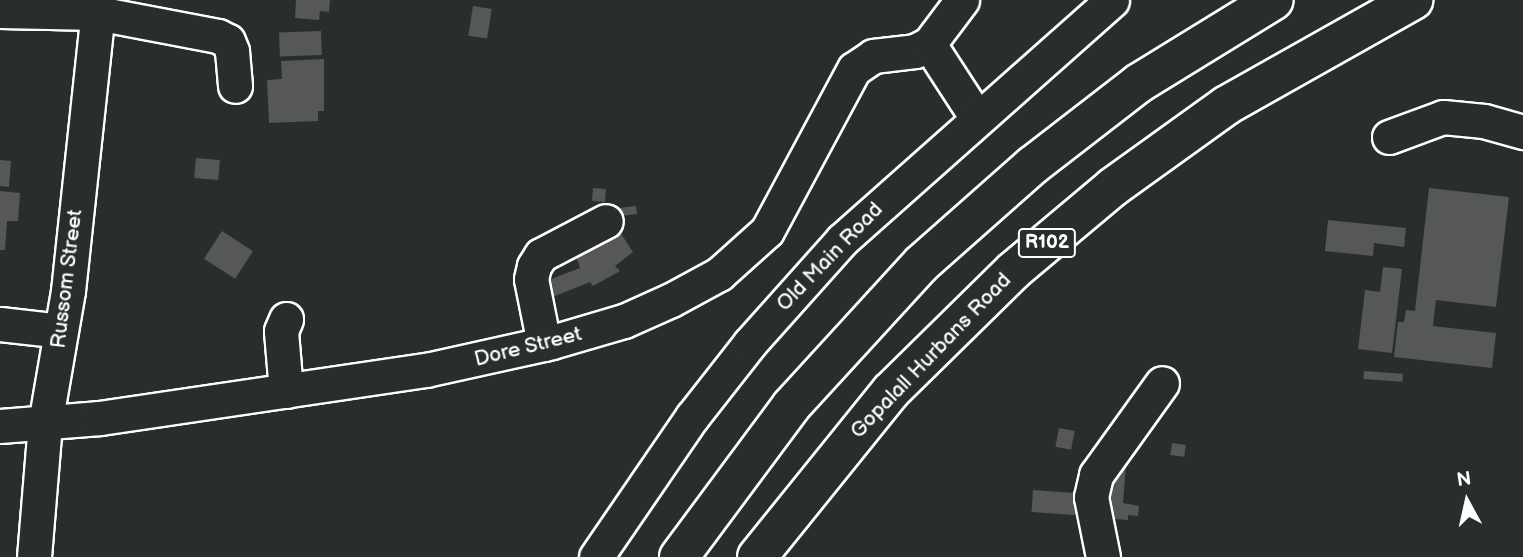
<!DOCTYPE html>
<html>
<head>
<meta charset="utf-8">
<style>
  body { margin:0 }
  #map { position:relative; width:1523px; height:557px; overflow:hidden; background:#2a2d2e; font-family:"Balsamiq Sans",sans-serif }
  div>[style] { position:absolute }
  [style*='--x'] { left:calc(var(--x)*1px); top:calc(var(--y)*1px); width:calc(var(--w)*1px); rotate:calc(var(--a)*1deg) }
  .building>* { inset:0; background:#555758; transform-origin:0 0 }
  .roads { filter:drop-shadow(2px 0 #fff) drop-shadow(-2px 0 #fff) drop-shadow(0 2px #fff) drop-shadow(0 -2px #fff) }
  .minor>* { height:33px; margin:-16.5px; padding:0 16.5px; transform-origin:16.5px; border-radius:16.5px; background:#2a2d2e }
  .major>* { height:38px; margin:-19px; padding:0 19px; transform-origin:19px; border-radius:19px; background:#2a2d2e }
  span { translate:-50% -50%; white-space:nowrap; text-align:center; line-height:1.15; -webkit-text-stroke:5px #2a2d2e; paint-order:stroke }
  .shield-label span { padding:2px 5px; background:#2a2d2e; border:2px solid; border-radius:5px; -webkit-text-stroke-width:0 }
  .shield-label { font-size:19px; color:#fff; font-weight:700 }
  .street-label { font-size:21px; color:#fff }
  .north { position:absolute; left:1432px; top:466px; width:70px; height:70px; -webkit-text-stroke:5px #2a2d2e; paint-order:stroke; rotate:352deg; font-size:19px; font-weight:700; line-height:28px; text-align:center; color:#fff }
  .north::after { content:''; display:block; margin:auto; width:24px; height:32px; background:#fff; clip-path:polygon(50% 0,100% 100%,50% 72%,0 100%) }
</style>
</head>
<body>
<div id="map">
  <div class="building">
    <div style="clip-path:polygon(296px 0,330px 0,329px 12px,320px 11px,319px 20px,295px 18px)"></div>
    <div style="left:473px;top:6px;width:19px;height:30px;rotate:9deg"></div>
    <div style="left:321px;top:31px;width:24px;height:42px;rotate:88deg"></div>
    <div style="clip-path:polygon(324px 59px,324px 111px,318px 111px,318px 121px,269px 123px,267px 80px,282px 79px,281px 61px)"></div>
    <div style="left:196px;top:158px;width:24px;height:20px;rotate:5deg"></div>
    <div style="clip-path:polygon(0 160px,11px 161px,9px 187px,0 186px)"></div>
    <div style="left:593px;top:188px;width:13px;height:13px;rotate:4deg"></div>
    <div style="clip-path:polygon(1429px 188px,1509px 197px,1496px 307px,1436px 300px,1433px 326px,1496px 333px,1492px 368px,1394px 357px,1398px 322px,1404px 322px,1406px 310px,1415px 311px)"></div>
    <div style="clip-path:polygon(0 191px,20px 193px,18px 221px,7px 221px,5px 250px,0 250px)"></div>
    <div style="left:636px;top:206px;width:8px;height:19px;rotate:83deg"></div>
    <div style="clip-path:polygon(1328px 220px,1406px 228px,1404px 247px,1374px 243px,1373px 256px,1325px 251px)"></div>
    <div style="clip-path:polygon(618px 229px,633px 252px,615px 266px,620px 271px,593px 286px,590px 282px,550px 298px,546px 281px,580px 268px,575px 253px)"></div>
    <div style="left:222px;top:231px;width:37px;height:33px;rotate:33deg"></div>
    <div style="clip-path:polygon(1383px 267px,1402px 269px,1392px 353px,1358px 349px,1365px 290px,1380px 292px)"></div>
    <div style="left:1364px;top:371px;width:39px;height:8px;rotate:4deg"></div>
    <div style="left:1059px;top:428px;width:16px;height:19px;rotate:11deg"></div>
    <div style="left:1172px;top:443px;width:14px;height:12px;rotate:8deg"></div>
    <div style="clip-path:polygon(1107px 464px,1126px 465px,1123px 503px,1139px 506px,1138px 516px,1128px 515px,1128px 520px,1103px 518px)"></div>
    <div style="left:1033px;top:490px;width:46px;height:22px;rotate:4deg"></div>
  </div>
  <div class="roads">
    <div class="minor">
      <div style="--x:0;--y:11;--w:97;--a:1.2"></div>
      <div style="--x:97;--y:13;--w:123;--a:10.8"></div>
      <div style="--x:218;--y:36;--w:11;--a:27"></div>
      <div style="--x:228;--y:41;--w:11;--a:68"></div>
      <div style="--x:232;--y:51;--w:35;--a:85"></div>
      <div style="--x:929;--y:44;--w:88;--a:57"></div>
      <div style="--x:1389;--y:137;--w:58;--a:-20.3"></div>
      <div style="--x:1443;--y:117;--w:41;--a:5.6"></div>
      <div style="--x:1484;--y:121;--w:41;--a:15.8"></div>
      <div style="--x:0;--y:324;--w:61;--a:6.5"></div>
      <div style="--x:544;--y:344;--w:66;--a:-101.3"></div>
      <div style="--x:531;--y:279;--w:13;--a:-77"></div>
      <div style="--x:534;--y:266;--w:13;--a:-58"></div>
      <div style="--x:541;--y:255;--w:73;--a:-27.6"></div>
      <div style="--x:286;--y:391;--w:60;--a:-94.8"></div>
      <div style="--x:281;--y:331;--w:13;--a:-67"></div>
      <div style="--x:0;--y:426;--w:100;--a:-4.6"></div>
      <div style="--x:100;--y:418;--w:330;--a:-8.4"></div>
      <div style="--x:426;--y:370;--w:129;--a:-12.5"></div>
      <div style="--x:552;--y:342;--w:75;--a:-16.3"></div>
      <div style="--x:624;--y:321;--w:51;--a:-24.1"></div>
      <div style="--x:671;--y:300;--w:55;--a:-28.4"></div>
      <div style="--x:719;--y:274;--w:64;--a:-41.9"></div>
      <div style="--x:767;--y:231;--w:184;--a:-61.8"></div>
      <div style="--x:854;--y:69;--w:23;--a:-34"></div>
      <div style="--x:873;--y:56;--w:42;--a:-6.8"></div>
      <div style="--x:915;--y:51;--w:16;--a:-27"></div>
      <div style="--x:929;--y:44;--w:55;--a:-53.1"></div>
      <div style="--x:34;--y:557;--w:133;--a:-85.3"></div>
      <div style="--x:45;--y:424;--w:135;--a:-80.2"></div>
      <div style="--x:68;--y:291;--w:293;--a:-83.9"></div>
      <div style="--x:596;--y:557;--w:170;--a:-55.6"></div>
      <div style="--x:692;--y:417;--w:94;--a:-51.9"></div>
      <div style="--x:750;--y:343;--w:138;--a:-48.2"></div>
      <div style="--x:842;--y:240;--w:361;--a:-41.6"></div>
      <div style="--x:1103;--y:557;--w:61;--a:-101.3"></div>
      <div style="--x:1091;--y:497;--w:23;--a:-77"></div>
      <div style="--x:1096;--y:475;--w:113;--a:-54.3"></div>
    </div>
    <div class="major">
      <div style="--x:679;--y:557;--w:188;--a:-53.4"></div>
      <div style="--x:791;--y:406;--w:193;--a:-47.5"></div>
      <div style="--x:921;--y:264;--w:149;--a:-41.5"></div>
      <div style="--x:1033;--y:165;--w:134;--a:-37.7"></div>
      <div style="--x:1139;--y:83;--w:158;--a:-31.6"></div>
      <div style="--x:757;--y:557;--w:213;--a:-51.1"></div>
      <div style="--x:891;--y:391;--w:171;--a:-44.5"></div>
      <div style="--x:1013;--y:271;--w:131;--a:-40"></div>
      <div style="--x:1113;--y:187;--w:140;--a:-35.7"></div>
      <div style="--x:1227;--y:105;--w:214;--a:-29.4"></div>
    </div>
  </div>
  <div class="shield-label">
    <span style="left:1047px;top:243px">R102</span>
  </div>
  <div class="street-label">
    <span style="left:830px;top:257px;rotate:-46deg">Old Main Road</span>
    <span style="left:67px;top:279px;rotate:-83deg">Russom Street</span>
    <span style="left:528px;top:347px;rotate:-14deg">Dore Street</span>
    <span style="left:931px;top:356px;rotate:-46deg">Gopalall Hurbans Road</span>
  </div>
  <div class="north">N</div>
</div>
</body>
</html>
